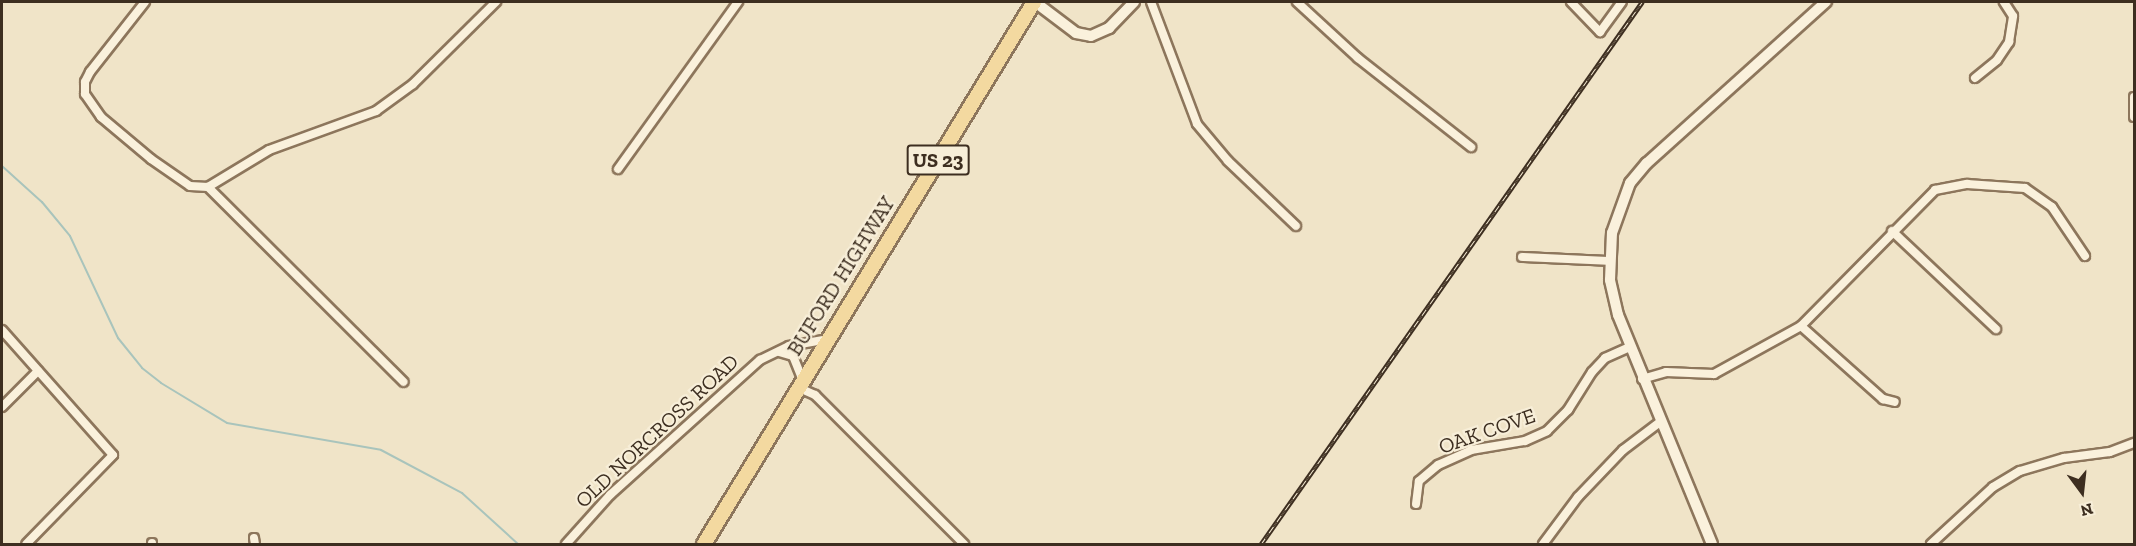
<!DOCTYPE html>
<html>
<head>
<meta charset="utf-8">
<style>
  body { margin:0 }
  #map { position:relative; width:2136px; height:546px; overflow:hidden; background:#f0e4c8; font-family:"Zilla Slab",serif }
  div>[style] { position:absolute }
  [style*='--x'] { left:calc(var(--x)*1px); top:calc(var(--y)*1px); width:calc(var(--w)*1px); rotate:calc(var(--a)*1deg) }
  .stream>* { height:2px; margin:-1px; padding:0 1px; transform-origin:1px; border-radius:1px; background:#a9c4bc }
  .roads { filter:drop-shadow(2px 0 #8d765c) drop-shadow(-2px 0 #8d765c) drop-shadow(0 2px #8d765c) drop-shadow(0 -2px #8d765c) }
  .minor>* { height:8px; margin:-4px; padding:0 4px; transform-origin:4px; border-radius:4px; background:#faf1dc }
  .tertiary>* { height:10px; margin:-5px; padding:0 5px; transform-origin:5px; border-radius:5px; background:#faf1dc }
  .primary>* { height:14px; margin:-7px; padding:0 7px; transform-origin:7px; border-radius:7px; background:#f3d9a0 }
  .rail>* { height:4.5px; margin-top:-2.25px; transform-origin:0; background:repeating-linear-gradient(90deg,#f7eed8 0 7px,#3d2e20 0 14px); box-sizing:border-box; border-block:2px solid #3d2e20 }
  span { translate:-50% -50%; white-space:nowrap; text-align:center; line-height:1.15; -webkit-text-stroke:4.5px #f7eed8; paint-order:stroke }
  .shield-label span { padding:2px 4px; background:#f7eed8; border:2px solid; border-radius:4px; -webkit-text-stroke-width:0 }
  .shield-label { font-size:20px; color:#3d2e20; font-weight:700 }
  .street-label { font-size:21px; color:#3d2e20 }
  .frame { position:absolute; inset:0; border:3px solid #3d2e20; pointer-events:none }
  .north { position:absolute; left:2052px; top:462px; width:60px; height:60px; -webkit-text-stroke:4px #f7eed8; paint-order:stroke; rotate:165deg; font-size:16px; font-weight:700; line-height:24px; text-align:center; color:#3d2e20 }
  .north::after { content:''; display:block; margin:auto; width:21px; height:27px; background:#3d2e20; clip-path:polygon(50% 0,100% 100%,50% 72%,0 100%) }
</style>
</head>
<body>
<div id="map">
  <div class="stream">
    <div style="--x:2;--y:166;--w:54;--a:42"></div>
    <div style="--x:42;--y:202;--w:44;--a:50.5"></div>
    <div style="--x:70;--y:236;--w:113;--a:64.8"></div>
    <div style="--x:118;--y:338;--w:38;--a:51"></div>
    <div style="--x:142;--y:368;--w:24;--a:38"></div>
    <div style="--x:161;--y:383;--w:77;--a:31.2"></div>
    <div style="--x:227;--y:423;--w:156;--a:9.9"></div>
    <div style="--x:381;--y:450;--w:92;--a:28"></div>
    <div style="--x:462;--y:493;--w:76;--a:42.3"></div>
  </div>
  <div class="roads">
    <div class="minor">
      <div style="--x:145;--y:2;--w:89;--a:128.2"></div>
      <div style="--x:90;--y:72;--w:11;--a:117"></div>
      <div style="--x:85;--y:82;--w:12;--a:90"></div>
      <div style="--x:85;--y:94;--w:28;--a:55"></div>
      <div style="--x:101;--y:117;--w:65;--a:40"></div>
      <div style="--x:151;--y:159;--w:47;--a:34.7"></div>
      <div style="--x:190;--y:186;--w:18;--a:3"></div>
      <div style="--x:208;--y:187;--w:71;--a:-31.2"></div>
      <div style="--x:269;--y:150;--w:114;--a:-20"></div>
      <div style="--x:376;--y:111;--w:46;--a:-36.1"></div>
      <div style="--x:413;--y:84;--w:117;--a:-44.7"></div>
      <div style="--x:1151;--y:2;--w:130;--a:69.3"></div>
      <div style="--x:1197;--y:124;--w:48;--a:50"></div>
      <div style="--x:1228;--y:161;--w:94;--a:43.7"></div>
      <div style="--x:1297;--y:2;--w:83;--a:42.6"></div>
      <div style="--x:1358;--y:58;--w:144;--a:38.2"></div>
      <div style="--x:1571;--y:2;--w:42;--a:46"></div>
      <div style="--x:1600;--y:32;--w:37;--a:-54"></div>
      <div style="--x:1975;--y:78;--w:28;--a:-39"></div>
      <div style="--x:1997;--y:60;--w:22;--a:-56"></div>
      <div style="--x:2009;--y:42;--w:26;--a:-81"></div>
      <div style="--x:2013;--y:16;--w:17;--a:-123"></div>
      <div style="--x:2134;--y:97;--w:20;--a:90"></div>
      <div style="--x:618;--y:169;--w:206;--a:-54.3"></div>
      <div style="--x:208;--y:187;--w:276;--a:44.9"></div>
      <div style="--x:1892;--y:231;--w:143;--a:43.3"></div>
      <div style="--x:1522;--y:257;--w:87;--a:2.6"></div>
      <div style="--x:1801;--y:326;--w:110;--a:41.7"></div>
      <div style="--x:1883;--y:399;--w:12;--a:14"></div>
      <div style="--x:2;--y:330;--w:167;--a:48.4"></div>
      <div style="--x:113;--y:455;--w:124;--a:134.3"></div>
      <div style="--x:779;--y:352;--w:15;--a:16"></div>
      <div style="--x:793;--y:356;--w:24;--a:68"></div>
      <div style="--x:1642;--y:379;--w:25;--a:-16"></div>
      <div style="--x:1666;--y:372;--w:48;--a:2.4"></div>
      <div style="--x:1714;--y:374;--w:99;--a:-28.9"></div>
      <div style="--x:1801;--y:326;--w:191;--a:-45.4"></div>
      <div style="--x:1935;--y:190;--w:33;--a:-11"></div>
      <div style="--x:1967;--y:184;--w:58;--a:3.9"></div>
      <div style="--x:2025;--y:188;--w:33;--a:35"></div>
      <div style="--x:2052;--y:207;--w:59;--a:56"></div>
      <div style="--x:797;--y:387;--w:20;--a:24"></div>
      <div style="--x:815;--y:395;--w:211;--a:45"></div>
      <div style="--x:2;--y:407;--w:51;--a:-45"></div>
      <div style="--x:1416;--y:504;--w:23;--a:-83"></div>
      <div style="--x:1419;--y:481;--w:25;--a:-40"></div>
      <div style="--x:1438;--y:465;--w:36;--a:-24"></div>
      <div style="--x:1471;--y:450;--w:55;--a:-9.5"></div>
      <div style="--x:1525;--y:441;--w:24;--a:-24"></div>
      <div style="--x:1547;--y:431;--w:30;--a:-45"></div>
      <div style="--x:1568;--y:410;--w:45;--a:-57.7"></div>
      <div style="--x:1592;--y:372;--w:19;--a:-47"></div>
      <div style="--x:1605;--y:358;--w:27;--a:-24"></div>
      <div style="--x:254;--y:538;--w:6;--a:81"></div>
      <div style="--x:152;--y:544;--w:1;--a:-90"></div>
      <div style="--x:566;--y:544;--w:66;--a:-48.1"></div>
      <div style="--x:610;--y:495;--w:202;--a:-42"></div>
      <div style="--x:760;--y:360;--w:32;--a:-26"></div>
      <div style="--x:789;--y:346;--w:39;--a:-10"></div>
      <div style="--x:1543;--y:544;--w:59;--a:-53.3"></div>
      <div style="--x:1578;--y:497;--w:65;--a:-46.2"></div>
      <div style="--x:1623;--y:450;--w:46;--a:-37.1"></div>
      <div style="--x:1931;--y:544;--w:84;--a:-42.6"></div>
      <div style="--x:1993;--y:487;--w:31;--a:-31"></div>
      <div style="--x:2020;--y:471;--w:46;--a:-16.5"></div>
      <div style="--x:2064;--y:458;--w:46;--a:-7.4"></div>
      <div style="--x:2110;--y:452;--w:26;--a:-21"></div>
    </div>
    <div class="tertiary">
      <div style="--x:1035;--y:2;--w:51;--a:37.1"></div>
      <div style="--x:1076;--y:33;--w:15;--a:11"></div>
      <div style="--x:1091;--y:36;--w:20;--a:-24"></div>
      <div style="--x:1109;--y:28;--w:36;--a:-46"></div>
      <div style="--x:1712;--y:544;--w:248;--a:-112.3"></div>
      <div style="--x:1618;--y:315;--w:36;--a:-103"></div>
      <div style="--x:1610;--y:280;--w:47;--a:-87.6"></div>
      <div style="--x:1612;--y:233;--w:53;--a:-70.2"></div>
      <div style="--x:1630;--y:183;--w:26;--a:-50"></div>
      <div style="--x:1647;--y:163;--w:241;--a:-42"></div>
    </div>
    <div class="primary">
      <div style="--x:704;--y:544;--w:635;--a:-58.66"></div>
    </div>
  </div>
  <div class="rail">
    <div style="--x:1261;--y:544;--w:663;--a:-54.89"></div>
  </div>
  <div class="shield-label">
    <span style="left:938px;top:160px">US 23</span>
  </div>
  <div class="street-label">
    <span style="left:841px;top:276px;rotate:-58deg">BUFORD HIGHWAY</span>
    <span style="left:657px;top:431px;rotate:-43deg">OLD NORCROSS ROAD</span>
    <span style="left:1487px;top:431px;rotate:-19deg">OAK COVE</span>
  </div>
  <div class="frame"></div>
  <div class="north">N</div>
</div>
</body>
</html>
